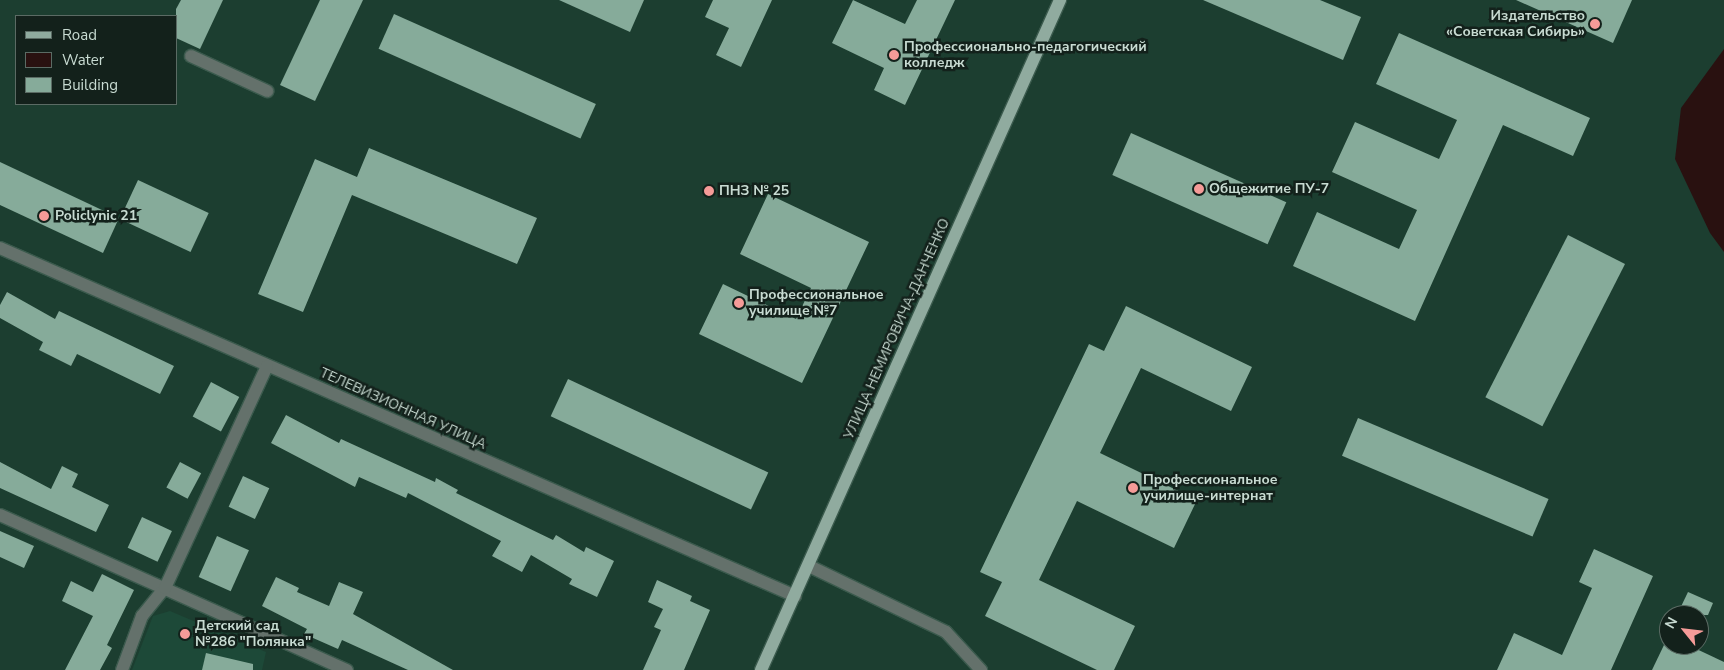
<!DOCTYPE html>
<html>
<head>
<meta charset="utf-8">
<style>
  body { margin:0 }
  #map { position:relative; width:1724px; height:670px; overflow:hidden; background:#1c3e30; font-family:"Nunito Sans",sans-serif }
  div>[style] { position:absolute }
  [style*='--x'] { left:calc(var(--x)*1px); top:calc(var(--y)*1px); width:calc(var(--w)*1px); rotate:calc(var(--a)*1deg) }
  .built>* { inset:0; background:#1d4938 }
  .water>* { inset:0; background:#291110 }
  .building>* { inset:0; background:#86ab9a; transform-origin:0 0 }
  .roads { filter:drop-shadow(1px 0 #3b5a4d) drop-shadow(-1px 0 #3b5a4d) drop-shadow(0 1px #3b5a4d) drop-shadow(0 -1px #3b5a4d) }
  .minor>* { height:12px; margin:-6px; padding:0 6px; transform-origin:6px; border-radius:6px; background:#64716b }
  .major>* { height:12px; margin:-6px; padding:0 6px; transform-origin:6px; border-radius:6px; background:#90ab9f }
  .dots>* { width:14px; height:14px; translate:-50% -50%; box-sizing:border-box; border:2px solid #13211b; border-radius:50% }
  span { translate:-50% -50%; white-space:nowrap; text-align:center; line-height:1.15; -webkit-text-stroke:5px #13211b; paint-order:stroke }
  .poi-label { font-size:14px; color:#c8dbd2; font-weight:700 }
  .right { translate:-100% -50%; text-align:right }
  .left { translate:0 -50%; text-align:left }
  .street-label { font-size:14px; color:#c8dbd2 }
  .legend { position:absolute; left:15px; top:15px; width:162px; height:90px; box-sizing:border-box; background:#13211b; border:1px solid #5b6b64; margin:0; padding:6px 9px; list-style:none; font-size:15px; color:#c8dbd2 }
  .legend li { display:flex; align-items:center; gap:10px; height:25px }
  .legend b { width:25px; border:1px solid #5b6b64 }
  .north { position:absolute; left:1659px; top:605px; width:50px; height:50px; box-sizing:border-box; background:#13211b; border:1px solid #5b6b64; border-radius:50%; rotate:299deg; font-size:14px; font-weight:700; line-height:20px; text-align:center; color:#c8dbd2 }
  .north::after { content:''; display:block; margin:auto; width:18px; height:22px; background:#f59b98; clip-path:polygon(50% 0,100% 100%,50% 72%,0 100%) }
</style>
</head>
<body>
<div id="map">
  <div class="built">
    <div style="clip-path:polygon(170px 611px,266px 652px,262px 670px,132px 670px,153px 616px)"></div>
  </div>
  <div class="water">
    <div style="clip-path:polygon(1724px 49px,1724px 252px,1710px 233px,1675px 159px,1681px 108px)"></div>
  </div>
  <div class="building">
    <div style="clip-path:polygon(181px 0,223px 0,200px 49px,176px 38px,176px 9px)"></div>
    <div style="clip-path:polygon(320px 0,363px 0,315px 101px,280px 85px)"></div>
    <div style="clip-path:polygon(559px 0,644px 0,630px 32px)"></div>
    <div style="clip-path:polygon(713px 0,772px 0,741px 67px,716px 55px,729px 28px,705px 17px)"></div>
    <div style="clip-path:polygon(853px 0,905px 24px,917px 0,955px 0,905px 105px,874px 90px,884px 68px,832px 43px)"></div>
    <div style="clip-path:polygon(1203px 0,1320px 0,1361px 17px,1343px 60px)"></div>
    <div style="clip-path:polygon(1516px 0,1632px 0,1613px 43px)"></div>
    <div style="left:394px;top:14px;width:221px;height:38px;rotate:24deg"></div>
    <div style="clip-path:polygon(1399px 33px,1590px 118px,1573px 156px,1503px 125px,1415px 321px,1293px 266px,1317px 212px,1399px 249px,1417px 210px,1332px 172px,1355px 122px,1439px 159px,1457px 120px,1376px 84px)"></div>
    <div style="left:1131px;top:133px;width:170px;height:46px;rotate:24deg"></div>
    <div style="clip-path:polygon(369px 148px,537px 218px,517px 264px,352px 195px,303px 312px,258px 294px,315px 159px,357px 177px)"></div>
    <div style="clip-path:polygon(0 162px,119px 218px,103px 253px,0 205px)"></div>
    <div style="left:138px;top:180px;width:78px;height:43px;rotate:25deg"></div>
    <div style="clip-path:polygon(768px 194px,869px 242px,802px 383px,699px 334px,723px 284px,796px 319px,811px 288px,740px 254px)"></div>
    <div style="left:1568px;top:235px;width:64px;height:182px;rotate:27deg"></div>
    <div style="clip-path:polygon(7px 292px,55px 319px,59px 311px,174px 366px,160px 394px,77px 354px,71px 366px,39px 350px,43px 342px,0 318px,0 305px)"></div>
    <div style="clip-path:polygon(1126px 306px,1252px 367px,1231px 411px,1141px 368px,1100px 453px,1197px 500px,1174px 548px,1077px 501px,1039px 580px,1135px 626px,1114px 670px,1097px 670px,985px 616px,1002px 582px,980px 572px,1089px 344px,1104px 351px)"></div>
    <div style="left:568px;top:379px;width:221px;height:41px;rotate:25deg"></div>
    <div style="left:211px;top:382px;width:32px;height:39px;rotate:28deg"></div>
    <div style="clip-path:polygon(286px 415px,339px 443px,341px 439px,435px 482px,436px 478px,458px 490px,456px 493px,553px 540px,556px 535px,584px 552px,586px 547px,614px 561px,597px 597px,569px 584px,572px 579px,531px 555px,522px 572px,492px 556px,501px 541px,408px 493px,406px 498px,359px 477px,355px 487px,271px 443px)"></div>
    <div style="left:1358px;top:418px;width:207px;height:41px;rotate:23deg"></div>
    <div style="clip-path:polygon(0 462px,51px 489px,62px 466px,78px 474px,72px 487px,109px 505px,96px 532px,0 488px)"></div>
    <div style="left:180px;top:462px;width:24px;height:29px;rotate:28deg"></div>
    <div style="left:243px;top:476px;width:29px;height:34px;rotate:25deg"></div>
    <div style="left:142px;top:517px;width:33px;height:34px;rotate:25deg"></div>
    <div style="clip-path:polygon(0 531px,34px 546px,24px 568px,0 557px)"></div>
    <div style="left:217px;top:536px;width:35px;height:45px;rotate:24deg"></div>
    <div style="clip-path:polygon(1594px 549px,1653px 576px,1611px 670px,1497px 670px,1514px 633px,1562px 655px,1592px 588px,1579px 582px)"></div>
    <div style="clip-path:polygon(102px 574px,134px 590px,107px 645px,112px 648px,100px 670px,65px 670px,93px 616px,62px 601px,71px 581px,93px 592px)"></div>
    <div style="clip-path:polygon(276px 577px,299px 588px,297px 592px,329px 606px,339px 582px,363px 592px,353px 614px,453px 670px,408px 670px,342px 640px,338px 649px,304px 634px,307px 629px,262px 606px)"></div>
    <div style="clip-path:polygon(657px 580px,692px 596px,690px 601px,710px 610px,684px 670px,643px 670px,661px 630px,654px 627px,663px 609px,648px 602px)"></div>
    <div style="clip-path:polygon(1688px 592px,1713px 603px,1708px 615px,1677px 615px)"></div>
    <div style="clip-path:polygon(1664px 645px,1688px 645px,1724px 662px,1724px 670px,1652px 670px)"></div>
    <div style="clip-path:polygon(206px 653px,253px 664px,253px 670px,202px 670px)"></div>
  </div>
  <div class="roads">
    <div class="minor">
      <div style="--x:191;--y:56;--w:84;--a:24.7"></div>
      <div style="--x:0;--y:248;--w:868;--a:23.64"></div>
      <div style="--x:0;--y:515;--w:380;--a:24.1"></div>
      <div style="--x:809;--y:566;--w:152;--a:25.7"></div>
      <div style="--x:946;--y:632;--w:52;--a:47.4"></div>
      <div style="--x:122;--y:670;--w:58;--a:-69.7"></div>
      <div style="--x:142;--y:616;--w:36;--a:-51"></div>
      <div style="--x:165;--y:588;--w:244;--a:-65.3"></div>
    </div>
    <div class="major">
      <div style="--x:761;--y:670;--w:734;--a:-65.95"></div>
    </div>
  </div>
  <div class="dots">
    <div style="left:1595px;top:24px;background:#f59b98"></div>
    <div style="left:894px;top:55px;background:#f59b98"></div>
    <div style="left:1199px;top:189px;background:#f59b98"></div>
    <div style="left:709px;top:191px;background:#f59b98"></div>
    <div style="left:44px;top:216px;background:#f59b98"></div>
    <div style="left:739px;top:303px;background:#f59b98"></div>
    <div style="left:1133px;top:488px;background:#f59b98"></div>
    <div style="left:185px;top:634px;background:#f59b98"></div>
  </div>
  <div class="poi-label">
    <span class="right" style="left:1585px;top:24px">Издательство<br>«Советская Сибирь»</span>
    <span class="left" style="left:904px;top:55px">Профессионально-педагогический<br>колледж</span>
    <span class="left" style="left:1209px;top:189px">Общежитие ПУ-7</span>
    <span class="left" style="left:719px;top:191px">ПНЗ № 25</span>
    <span class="left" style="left:55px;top:216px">Policlynic 21</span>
    <span class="left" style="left:749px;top:303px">Профессиональное<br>училище №7</span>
    <span class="left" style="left:1143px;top:488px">Профессиональное<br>училище-интернат</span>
    <span class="left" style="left:195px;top:634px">Детский сад<br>№286 "Полянка"</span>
  </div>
  <div class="street-label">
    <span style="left:897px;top:329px;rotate:-66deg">УЛИЦА НЕМИРОВИЧА-ДАНЧЕНКО</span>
    <span style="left:403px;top:409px;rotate:24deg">ТЕЛЕВИЗИОННАЯ УЛИЦА</span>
  </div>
  <ul class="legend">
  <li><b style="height:6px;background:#90ab9f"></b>Road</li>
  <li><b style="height:14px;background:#291110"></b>Water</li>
  <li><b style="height:14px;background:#86ab9a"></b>Building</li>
  </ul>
  <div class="north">N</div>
</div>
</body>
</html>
